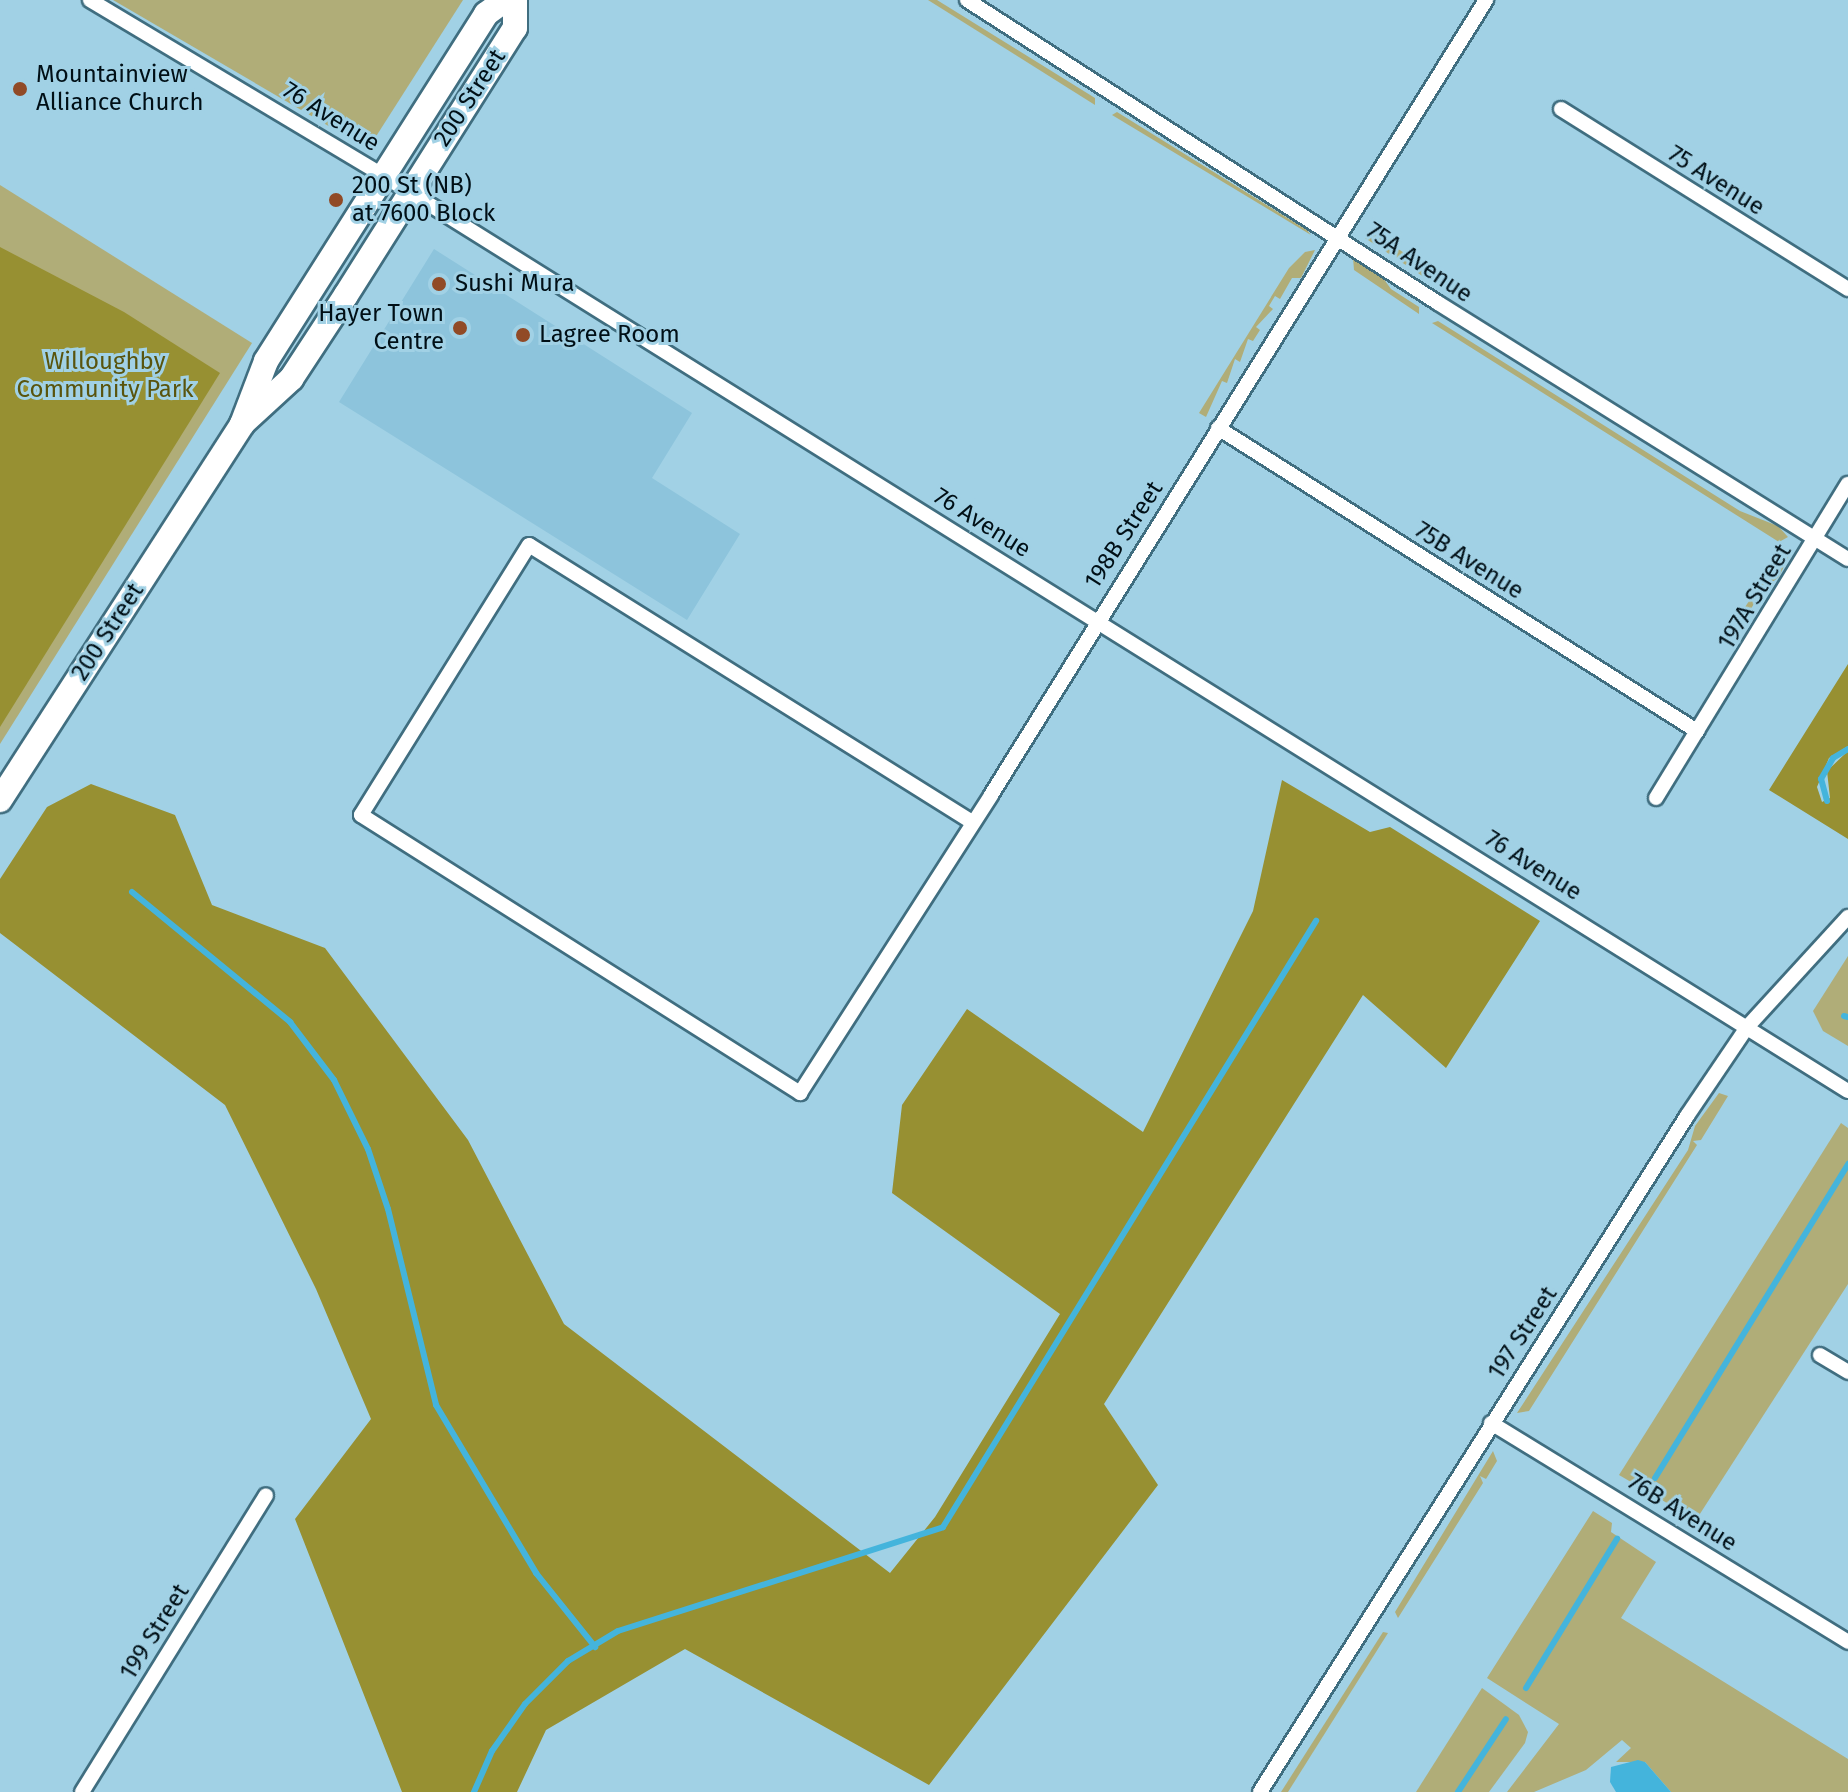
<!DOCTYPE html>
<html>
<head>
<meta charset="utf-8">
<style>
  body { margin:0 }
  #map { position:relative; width:1848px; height:1792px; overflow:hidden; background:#a1d1e5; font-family:"Fira Sans",sans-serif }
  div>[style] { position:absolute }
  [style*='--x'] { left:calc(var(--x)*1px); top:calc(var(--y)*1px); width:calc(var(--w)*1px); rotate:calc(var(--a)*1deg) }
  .built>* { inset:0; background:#8dc4dc }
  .green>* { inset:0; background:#b0ad78 }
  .forest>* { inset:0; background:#979032 }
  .water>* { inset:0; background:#44b4dc }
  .stream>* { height:6px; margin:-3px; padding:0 3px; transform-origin:3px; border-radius:3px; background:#44b4dc }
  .roads { filter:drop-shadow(2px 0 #406e80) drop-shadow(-2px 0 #406e80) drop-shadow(0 2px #406e80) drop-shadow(0 -2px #406e80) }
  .street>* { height:14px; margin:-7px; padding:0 7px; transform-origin:7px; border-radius:7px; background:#fff }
  .primary>* { height:24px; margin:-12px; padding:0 12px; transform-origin:12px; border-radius:12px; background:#fff }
  .dots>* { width:22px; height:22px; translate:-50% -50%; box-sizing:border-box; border:4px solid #a1d1e5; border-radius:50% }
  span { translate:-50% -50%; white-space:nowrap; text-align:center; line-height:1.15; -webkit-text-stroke:6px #a1d1e5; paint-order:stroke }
  .poi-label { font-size:24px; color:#000f16 }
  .left { translate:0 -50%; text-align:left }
  .right { translate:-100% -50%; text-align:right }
  .street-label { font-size:24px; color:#000f16 }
  .park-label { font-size:24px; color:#59540d }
</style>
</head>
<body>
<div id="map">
  <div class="built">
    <div style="clip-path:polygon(434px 249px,692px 413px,652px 478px,740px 534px,687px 620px,339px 402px)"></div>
  </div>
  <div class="green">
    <div style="clip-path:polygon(113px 0,463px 0,368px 149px)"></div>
    <div style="clip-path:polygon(928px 0,937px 0,1095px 98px,1095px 105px)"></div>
    <div style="clip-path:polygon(1117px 112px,1307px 230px,1311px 235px,1112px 115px)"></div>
    <div style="clip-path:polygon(0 185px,252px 343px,0 744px)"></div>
    <div style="clip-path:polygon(1376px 234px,1428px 269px,1427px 279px,1365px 238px)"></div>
    <div style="clip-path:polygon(1315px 250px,1301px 278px,1292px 278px,1280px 299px,1275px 296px,1269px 306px,1273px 309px,1256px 327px,1260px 330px,1253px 341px,1248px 339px,1240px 362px,1235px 359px,1227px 383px,1222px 381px,1206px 417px,1199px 413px,1289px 268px,1305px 252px)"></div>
    <div style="clip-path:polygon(1353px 258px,1378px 271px,1391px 289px,1419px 307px,1419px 314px,1354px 270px)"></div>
    <div style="clip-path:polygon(1438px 321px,1740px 511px,1778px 526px,1788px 537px,1779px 542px,1432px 323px)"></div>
    <div style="clip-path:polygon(1791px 551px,1779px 577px,1762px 590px,1745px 619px,1738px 618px,1780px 553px)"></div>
    <div style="clip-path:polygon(1848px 956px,1848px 1046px,1823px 1031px,1813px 1011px)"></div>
    <div style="clip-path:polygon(1719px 1093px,1728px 1096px,1701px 1140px,1693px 1141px,1697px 1145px,1529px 1411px,1517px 1413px,1688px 1150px,1695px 1126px)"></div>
    <div style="clip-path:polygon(1841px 1123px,1848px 1128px,1848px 1284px,1696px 1520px,1619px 1475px)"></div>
    <div style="clip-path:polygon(1493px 1451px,1497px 1461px,1486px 1479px,1480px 1476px,1483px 1483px,1398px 1618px,1395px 1612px)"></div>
    <div style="clip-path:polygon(1593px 1511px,1612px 1523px,1611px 1532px,1656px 1562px,1621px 1618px,1848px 1759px,1848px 1792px,1671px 1792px,1645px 1762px,1616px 1762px,1631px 1748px,1622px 1740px,1586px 1770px,1534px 1792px,1507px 1792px,1559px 1724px,1487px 1678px)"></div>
    <div style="clip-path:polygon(1383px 1632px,1388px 1633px,1288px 1792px,1281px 1792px)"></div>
    <div style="clip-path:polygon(1482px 1688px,1519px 1715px,1528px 1732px,1525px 1743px,1489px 1792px,1416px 1792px)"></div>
  </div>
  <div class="forest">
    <div style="clip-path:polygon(0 247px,124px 312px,220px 373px,0 727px)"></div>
    <div style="clip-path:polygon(1848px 664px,1848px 746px,1829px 758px,1817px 787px,1822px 802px,1830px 798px,1827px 771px,1848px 751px,1848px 839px,1769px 790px)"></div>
    <div style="clip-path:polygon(1282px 780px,1370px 832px,1390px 827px,1540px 921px,1446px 1068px,1363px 995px,1104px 1404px,1158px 1485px,929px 1785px,685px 1649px,546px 1730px,517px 1792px,402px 1792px,295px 1519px,371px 1419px,316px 1289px,225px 1105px,0 933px,0 879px,47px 807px,91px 784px,175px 815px,212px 905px,325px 948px,468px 1140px,564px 1324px,890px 1573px,935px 1517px,1060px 1314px,892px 1193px,902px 1105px,967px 1009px,1143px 1132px,1253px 911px)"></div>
  </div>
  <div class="water">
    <div style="clip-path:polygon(1638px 1760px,1645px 1762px,1671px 1792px,1616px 1792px,1610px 1782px,1611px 1767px)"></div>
  </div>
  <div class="stream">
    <div style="--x:1827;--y:801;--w:23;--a:-105"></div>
    <div style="--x:1821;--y:779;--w:24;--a:-60"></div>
    <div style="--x:1833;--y:758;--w:17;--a:-31"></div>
    <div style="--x:132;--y:892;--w:205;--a:39.4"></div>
    <div style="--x:290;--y:1022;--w:73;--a:52.8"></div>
    <div style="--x:334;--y:1080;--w:77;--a:63.8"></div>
    <div style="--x:368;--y:1149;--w:63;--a:71.6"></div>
    <div style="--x:388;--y:1209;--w:202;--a:76.2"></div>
    <div style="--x:436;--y:1405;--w:196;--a:59.2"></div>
    <div style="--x:536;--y:1573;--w:95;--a:51.4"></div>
    <div style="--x:1844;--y:1016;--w:4;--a:14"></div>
    <div style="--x:1655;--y:1478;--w:369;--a:-58.4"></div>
    <div style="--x:1526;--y:1688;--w:175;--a:-58.6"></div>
    <div style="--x:474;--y:1792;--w:45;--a:-66.3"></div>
    <div style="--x:492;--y:1751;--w:57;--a:-54.9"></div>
    <div style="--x:525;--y:1704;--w:61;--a:-45"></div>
    <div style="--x:568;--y:1661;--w:58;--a:-31"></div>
    <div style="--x:618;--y:1631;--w:341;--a:-17.7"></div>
    <div style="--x:943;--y:1527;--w:712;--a:-58.39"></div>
    <div style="--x:1458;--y:1792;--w:87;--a:-56.7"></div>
  </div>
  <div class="roads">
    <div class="street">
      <div style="--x:90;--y:0;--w:343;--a:30.9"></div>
      <div style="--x:384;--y:176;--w:1726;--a:32.01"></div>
      <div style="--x:967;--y:0;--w:560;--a:32.75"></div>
      <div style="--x:1438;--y:303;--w:483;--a:32"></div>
      <div style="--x:1561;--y:109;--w:339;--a:32.1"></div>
      <div style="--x:1218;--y:428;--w:567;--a:32.32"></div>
      <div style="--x:1656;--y:798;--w:368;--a:-58.6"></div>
      <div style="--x:972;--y:822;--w:522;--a:-147.98"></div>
      <div style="--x:529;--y:545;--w:318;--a:121.9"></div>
      <div style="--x:361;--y:815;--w:520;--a:32.34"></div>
      <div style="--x:800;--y:1093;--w:354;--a:-57.3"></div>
      <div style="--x:991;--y:795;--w:937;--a:-58.09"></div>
      <div style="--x:1820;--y:1355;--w:33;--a:31"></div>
      <div style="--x:1491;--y:1423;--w:419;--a:31.5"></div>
      <div style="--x:82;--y:1792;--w:349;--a:-58.2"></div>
      <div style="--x:1260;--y:1792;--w:800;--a:-57.72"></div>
      <div style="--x:1687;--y:1116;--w:109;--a:-55.9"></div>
      <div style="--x:1748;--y:1026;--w:148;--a:-47.5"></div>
    </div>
    <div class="primary">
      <div style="--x:242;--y:424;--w:67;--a:-69.1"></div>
      <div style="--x:266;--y:361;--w:411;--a:-57.6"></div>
      <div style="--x:486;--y:14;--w:24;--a:-36"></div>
      <div style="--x:0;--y:800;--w:447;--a:-57.2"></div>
      <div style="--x:242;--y:424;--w:67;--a:-42.6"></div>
      <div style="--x:291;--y:379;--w:100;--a:-56.8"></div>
      <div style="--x:346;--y:295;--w:316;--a:-57.7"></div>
      <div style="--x:515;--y:28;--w:28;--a:-90"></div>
    </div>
  </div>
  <div class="dots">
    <div style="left:20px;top:89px;background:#914a26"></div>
    <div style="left:336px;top:200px;background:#914a26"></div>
    <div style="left:439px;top:284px;background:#914a26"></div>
    <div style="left:460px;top:328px;background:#914a26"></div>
    <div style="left:523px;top:335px;background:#914a26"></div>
  </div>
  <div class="poi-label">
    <span class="left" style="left:36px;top:89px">Mountainview<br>Alliance Church</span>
    <span class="left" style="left:352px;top:200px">200 St (NB)<br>at 7600 Block</span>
    <span class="left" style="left:455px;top:284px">Sushi Mura</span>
    <span class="right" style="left:444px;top:328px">Hayer Town<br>Centre</span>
    <span class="left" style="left:539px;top:335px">Lagree Room</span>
  </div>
  <div class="street-label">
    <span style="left:470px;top:98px;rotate:-57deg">200 Street</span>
    <span style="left:331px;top:117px;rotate:32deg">76 Avenue</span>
    <span style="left:1716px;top:181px;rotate:32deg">75 Avenue</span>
    <span style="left:1419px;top:263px;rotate:34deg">75A Avenue</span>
    <span style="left:982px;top:523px;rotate:32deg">76 Avenue</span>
    <span style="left:1124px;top:535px;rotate:-57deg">198B Street</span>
    <span style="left:1469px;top:561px;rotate:32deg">75B Avenue</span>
    <span style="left:1755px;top:597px;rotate:-59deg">197A Street</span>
    <span style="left:108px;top:632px;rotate:-57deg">200 Street</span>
    <span style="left:1533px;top:866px;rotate:32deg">76 Avenue</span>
    <span style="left:1523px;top:1333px;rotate:-57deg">197 Street</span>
    <span style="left:1682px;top:1513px;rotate:32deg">76B Avenue</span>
    <span style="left:155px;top:1632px;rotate:-58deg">199 Street</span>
  </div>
  <div class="park-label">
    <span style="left:105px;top:376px">Willoughby<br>Community Park</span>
  </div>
</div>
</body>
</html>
